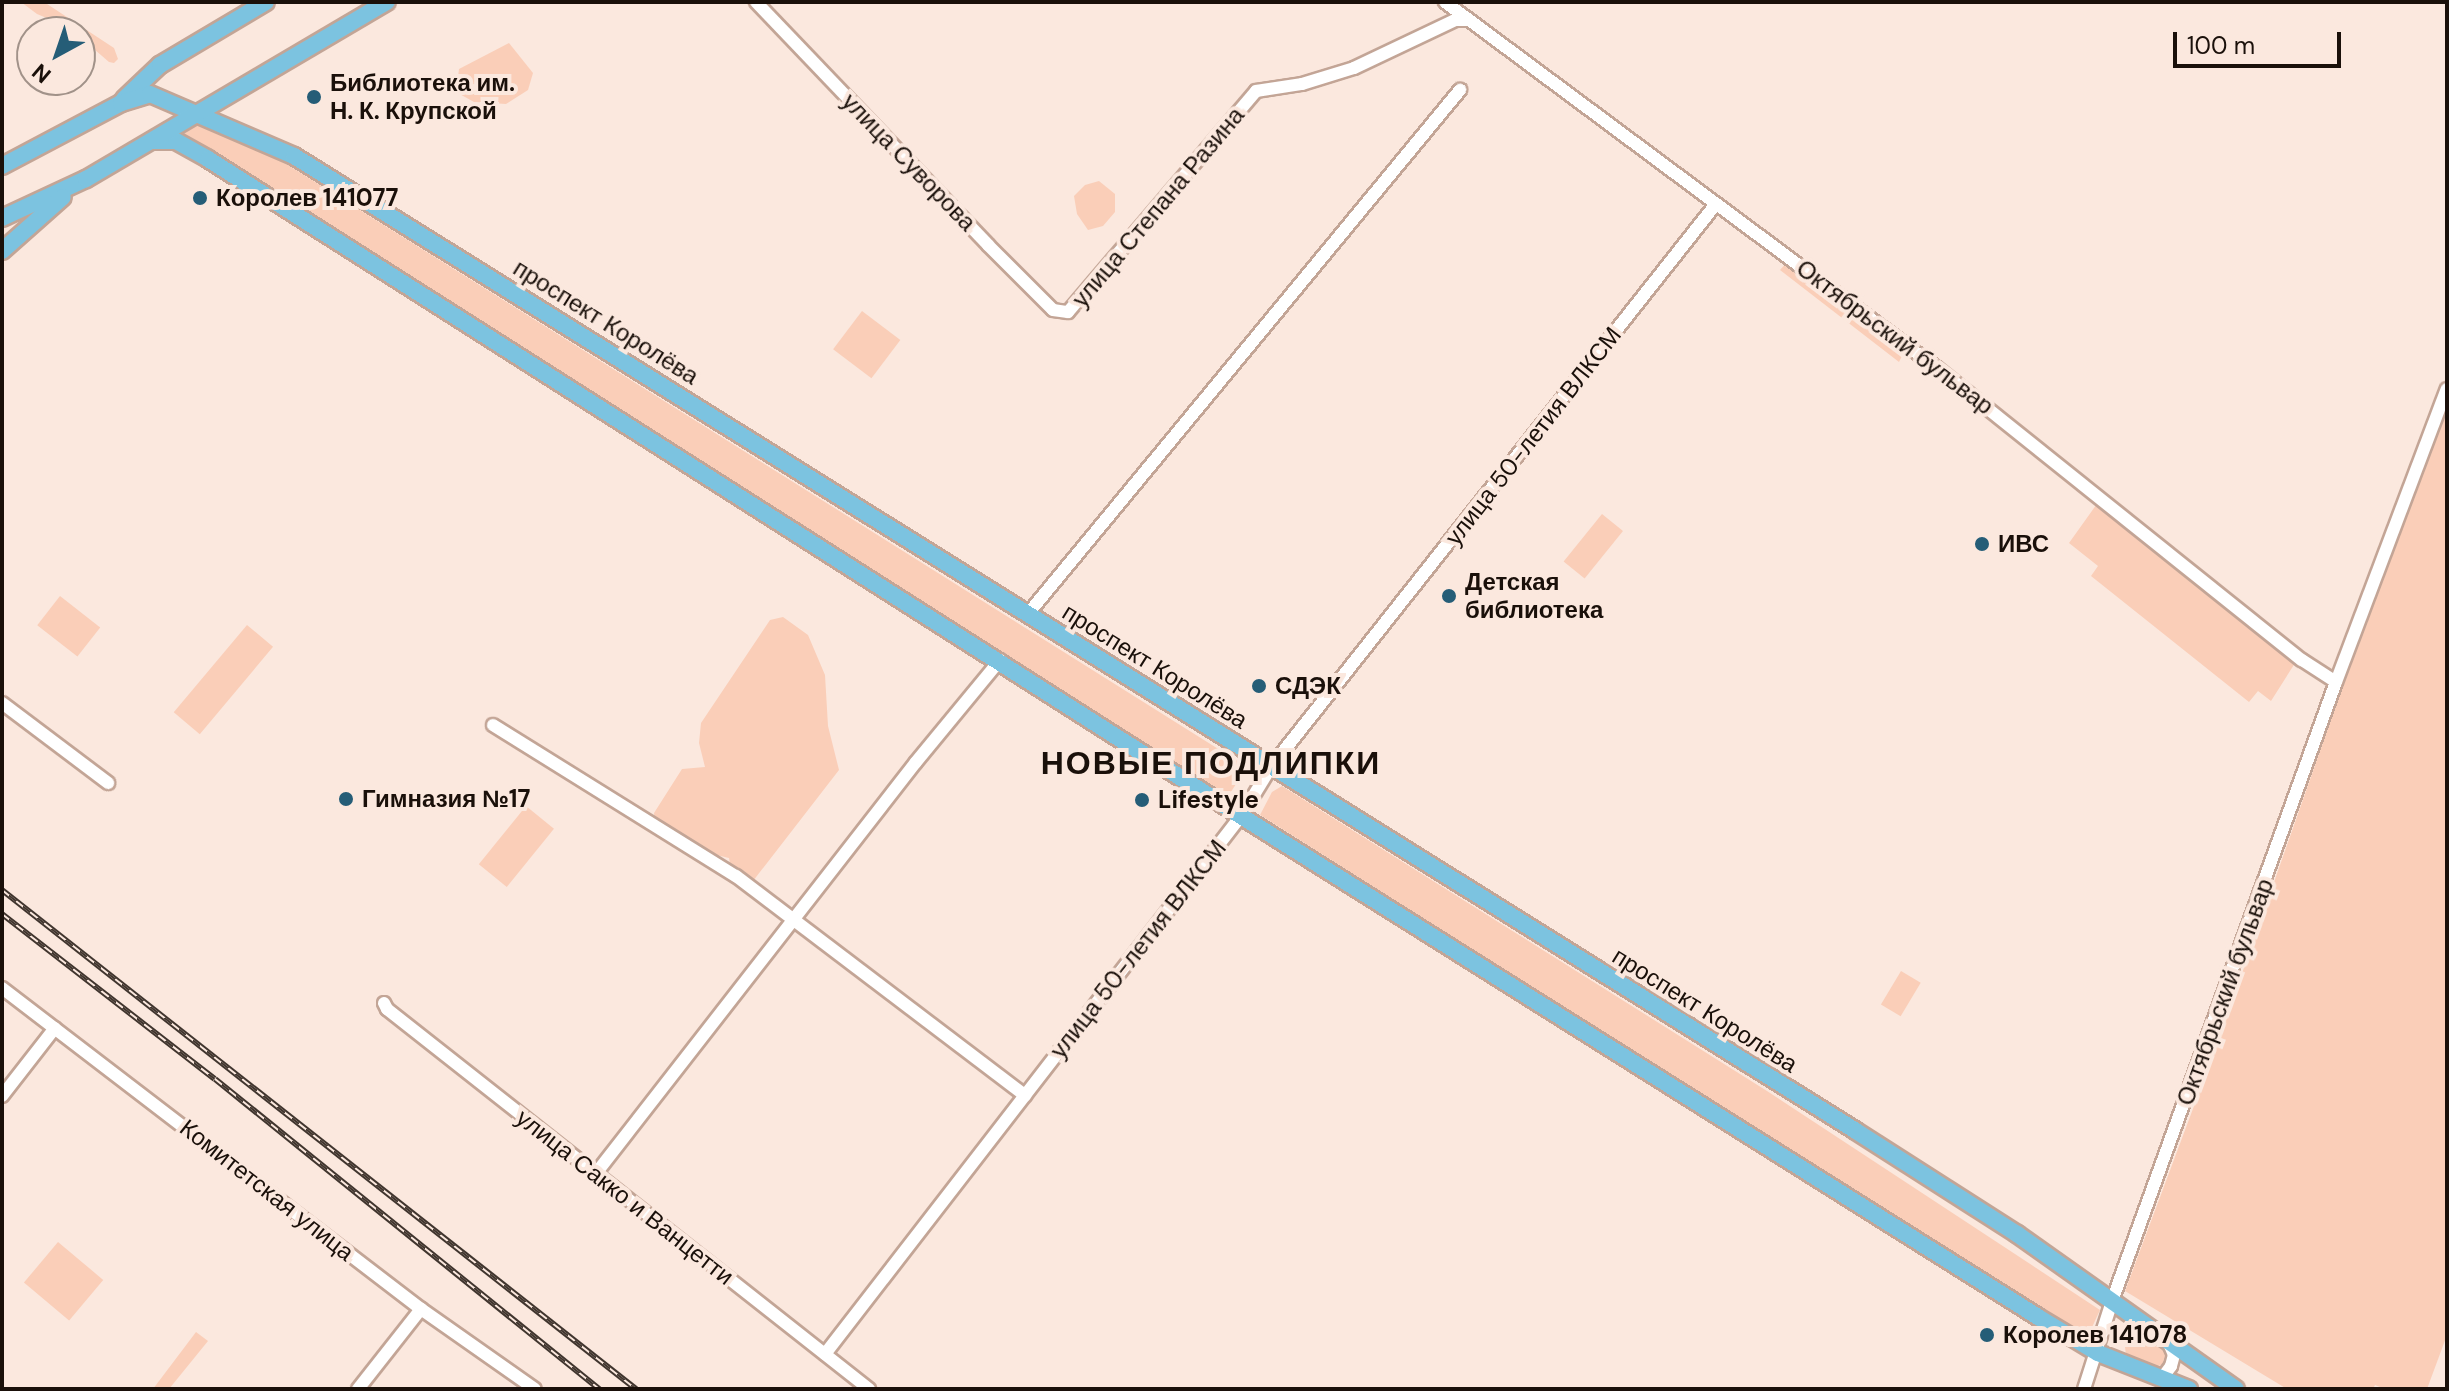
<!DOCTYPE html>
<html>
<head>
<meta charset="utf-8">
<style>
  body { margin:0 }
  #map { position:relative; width:2449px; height:1391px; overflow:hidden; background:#fbe8de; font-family:"DM Sans",sans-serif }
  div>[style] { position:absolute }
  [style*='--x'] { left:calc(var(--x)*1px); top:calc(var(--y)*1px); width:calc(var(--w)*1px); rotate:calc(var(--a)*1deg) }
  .green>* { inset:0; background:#faceb8; transform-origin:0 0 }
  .roads { filter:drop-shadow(2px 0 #c3a596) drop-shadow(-2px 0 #c3a596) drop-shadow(0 2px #c3a596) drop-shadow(0 -2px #c3a596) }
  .minor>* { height:12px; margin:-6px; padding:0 6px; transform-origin:6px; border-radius:6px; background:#fff }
  .major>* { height:16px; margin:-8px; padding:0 8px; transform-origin:8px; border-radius:8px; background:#7cc3e0 }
  .rail>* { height:6px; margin-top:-3px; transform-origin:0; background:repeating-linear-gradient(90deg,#fbe8de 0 9px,#40352e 0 18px); box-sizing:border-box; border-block:2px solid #40352e }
  .dots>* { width:22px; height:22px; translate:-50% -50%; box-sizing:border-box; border:4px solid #fbe8de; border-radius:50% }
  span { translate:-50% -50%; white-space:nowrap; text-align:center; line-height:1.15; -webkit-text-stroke:8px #fbe8de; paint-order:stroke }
  .poi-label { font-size:24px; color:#1a100a; font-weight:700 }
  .left { translate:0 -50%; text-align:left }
  .street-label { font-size:24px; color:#1a100a }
  .district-label { font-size:32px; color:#1a100a; font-weight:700; letter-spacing:2px }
  .frame { position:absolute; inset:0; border:4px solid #1a100a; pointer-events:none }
  .north { position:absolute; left:16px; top:16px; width:80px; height:80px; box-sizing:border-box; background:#fbe8de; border:2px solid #a19289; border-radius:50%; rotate:220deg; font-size:22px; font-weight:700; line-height:32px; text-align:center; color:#1a100a }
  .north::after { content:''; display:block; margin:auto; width:28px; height:36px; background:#255d77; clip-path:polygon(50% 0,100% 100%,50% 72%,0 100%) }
  .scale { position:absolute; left:2173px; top:32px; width:168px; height:36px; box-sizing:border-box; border:4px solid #1a100a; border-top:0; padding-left:10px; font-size:24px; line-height:28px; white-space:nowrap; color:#1a100a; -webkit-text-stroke:6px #fbe8de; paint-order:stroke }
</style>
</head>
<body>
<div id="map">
  <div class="green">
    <div style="clip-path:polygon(21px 2px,44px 2px,114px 48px,118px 59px,114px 63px,109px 62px,80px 37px,80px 32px,37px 14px)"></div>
    <div style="clip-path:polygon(509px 43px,533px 73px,528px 90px,506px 104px,474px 102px,456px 92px,459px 69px)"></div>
    <div style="clip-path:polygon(197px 123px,285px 163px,1247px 767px,1227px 798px,187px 140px,181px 133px)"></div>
    <div style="clip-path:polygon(1099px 181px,1115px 194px,1115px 212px,1103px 226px,1088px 230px,1077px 214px,1074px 196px,1085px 185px)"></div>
    <div style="clip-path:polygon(1788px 261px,1906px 348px,1899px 362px,1780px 270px)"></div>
    <div style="left:862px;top:311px;width:48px;height:48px;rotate:37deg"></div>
    <div style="clip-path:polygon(2447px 409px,2447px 1335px,2427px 1389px,2385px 1389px,2375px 1385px,2373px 1389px,2287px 1389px,2125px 1291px,2219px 1039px,2360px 637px)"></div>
    <div style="clip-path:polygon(2099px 501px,2297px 660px,2271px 701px,2258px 691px,2249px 702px,2091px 576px,2098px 566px,2069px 543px)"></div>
    <div style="left:1602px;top:514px;width:27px;height:61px;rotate:39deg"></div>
    <div style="left:60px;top:596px;width:51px;height:37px;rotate:38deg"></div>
    <div style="clip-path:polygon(783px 617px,808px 635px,825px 675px,828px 726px,839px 770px,753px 881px,744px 884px,732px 876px,729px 858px,675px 845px,656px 835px,654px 813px,682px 769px,705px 767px,699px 743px,701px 723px,770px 620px)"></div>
    <div style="left:247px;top:625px;width:34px;height:114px;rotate:40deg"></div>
    <div style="clip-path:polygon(1282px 786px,1767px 1091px,2100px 1310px,2088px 1336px,2040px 1310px,1260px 815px,1272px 792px)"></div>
    <div style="left:526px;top:806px;width:36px;height:75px;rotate:39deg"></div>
    <div style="left:1901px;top:971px;width:23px;height:39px;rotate:31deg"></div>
    <div style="left:58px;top:1242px;width:59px;height:53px;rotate:40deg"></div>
    <div style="clip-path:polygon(196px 1332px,208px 1341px,169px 1389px,153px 1389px)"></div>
    <div style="clip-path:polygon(2144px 1334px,2166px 1348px,2168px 1360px,2162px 1365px,2153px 1367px,2126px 1355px,2125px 1347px,2130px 1339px)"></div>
  </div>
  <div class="roads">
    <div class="minor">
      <div style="--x:756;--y:2;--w:336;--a:46.3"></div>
      <div style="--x:988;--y:245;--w:92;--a:45"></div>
      <div style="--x:1053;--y:310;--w:15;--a:8"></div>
      <div style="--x:1068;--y:312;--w:290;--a:-49.6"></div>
      <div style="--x:1256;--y:91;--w:47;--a:-8.7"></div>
      <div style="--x:1302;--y:84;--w:54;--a:-17.1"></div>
      <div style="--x:1354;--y:68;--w:112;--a:-25.4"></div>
      <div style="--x:1455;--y:20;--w:13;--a:0"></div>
      <div style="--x:1445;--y:2;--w:613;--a:36.65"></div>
      <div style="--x:1937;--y:368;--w:467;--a:38.7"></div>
      <div style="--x:2302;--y:660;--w:40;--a:32.9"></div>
      <div style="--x:1027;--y:615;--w:681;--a:-50.49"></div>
      <div style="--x:2;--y:703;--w:133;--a:37"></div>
      <div style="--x:493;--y:725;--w:286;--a:31.9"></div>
      <div style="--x:736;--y:876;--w:363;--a:37.2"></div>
      <div style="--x:2;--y:988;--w:528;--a:37.46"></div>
      <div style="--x:421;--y:1309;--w:139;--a:35.1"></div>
      <div style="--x:384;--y:1003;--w:7;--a:63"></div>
      <div style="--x:387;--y:1009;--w:614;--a:38.25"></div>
      <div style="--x:2;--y:1096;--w:86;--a:-52.1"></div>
      <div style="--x:597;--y:1172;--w:519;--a:-52.12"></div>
      <div style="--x:916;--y:762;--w:132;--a:-50.5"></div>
      <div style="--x:825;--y:1354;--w:680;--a:-52.29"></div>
      <div style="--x:1241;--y:816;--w:57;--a:-58.5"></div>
      <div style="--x:1271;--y:767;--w:718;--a:-51.68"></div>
      <div style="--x:2162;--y:1378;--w:15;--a:-53"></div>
      <div style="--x:2171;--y:1366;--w:11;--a:-75"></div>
      <div style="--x:2174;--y:1355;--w:13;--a:-113"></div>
      <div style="--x:358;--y:1389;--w:102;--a:-51.8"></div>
      <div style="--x:2084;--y:1389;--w:92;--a:-72.3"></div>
      <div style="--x:2112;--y:1301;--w:658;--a:-70.11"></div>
      <div style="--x:2336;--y:682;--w:313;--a:-69.3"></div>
    </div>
    <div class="major">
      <div style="--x:124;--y:99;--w:50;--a:-43.4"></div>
      <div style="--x:160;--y:65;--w:123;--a:-30.7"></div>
      <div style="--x:152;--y:141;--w:24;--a:0"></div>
      <div style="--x:176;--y:141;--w:37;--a:29"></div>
      <div style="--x:208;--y:159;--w:1224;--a:32.46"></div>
      <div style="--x:1241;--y:816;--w:941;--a:32.15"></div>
      <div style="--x:2038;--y:1317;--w:70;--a:31"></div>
      <div style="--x:2098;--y:1353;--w:98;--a:21.6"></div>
      <div style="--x:2;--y:166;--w:135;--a:-27.9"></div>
      <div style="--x:121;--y:103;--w:30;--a:-17"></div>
      <div style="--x:150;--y:94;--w:157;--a:23.3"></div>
      <div style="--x:294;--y:156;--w:1841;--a:31.97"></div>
      <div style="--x:1856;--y:1131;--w:191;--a:32.6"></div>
      <div style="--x:2017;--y:1234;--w:268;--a:35.3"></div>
      <div style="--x:2;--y:218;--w:93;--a:-24.9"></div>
      <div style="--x:86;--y:179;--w:349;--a:-30.5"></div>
      <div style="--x:2;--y:251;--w:81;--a:-41.5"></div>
    </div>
  </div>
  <div class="rail">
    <div style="--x:2;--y:890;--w:807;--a:38.21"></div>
    <div style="--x:2;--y:914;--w:269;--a:37.8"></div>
    <div style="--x:215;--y:1079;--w:494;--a:38.9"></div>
  </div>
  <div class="dots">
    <div style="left:314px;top:97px;background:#255d77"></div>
    <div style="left:200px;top:198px;background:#255d77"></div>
    <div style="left:1982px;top:544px;background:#255d77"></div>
    <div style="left:1449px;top:596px;background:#255d77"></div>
    <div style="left:1259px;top:686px;background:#255d77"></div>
    <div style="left:346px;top:799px;background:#255d77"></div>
    <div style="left:1142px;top:800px;background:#255d77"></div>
    <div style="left:1987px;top:1335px;background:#255d77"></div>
  </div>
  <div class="poi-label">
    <span class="left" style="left:330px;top:97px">Библиотека им.<br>Н. К. Крупской</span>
    <span class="left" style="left:216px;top:198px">Королев 141077</span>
    <span class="left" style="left:1998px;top:544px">ИВС</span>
    <span class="left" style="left:1465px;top:596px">Детская<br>библиотека</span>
    <span class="left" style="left:1275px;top:686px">СДЭК</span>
    <span class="left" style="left:362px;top:799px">Гимназия №17</span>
    <span class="left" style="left:1158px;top:800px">Lifestyle</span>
    <span class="left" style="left:2003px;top:1335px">Королев 141078</span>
  </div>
  <div class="street-label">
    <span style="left:909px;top:162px;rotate:46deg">улица Суворова</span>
    <span style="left:1158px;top:207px;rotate:-50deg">улица Степана Разина</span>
    <span style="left:606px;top:322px;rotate:32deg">проспект Королёва</span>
    <span style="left:1895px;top:337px;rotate:37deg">Октябрьский бульвар</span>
    <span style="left:1533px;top:436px;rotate:-52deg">улица 50-летия ВЛКСМ</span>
    <span style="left:1155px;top:666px;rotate:32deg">проспект Королёва</span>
    <span style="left:1138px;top:949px;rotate:-52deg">улица 50-летия ВЛКСМ</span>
    <span style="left:2225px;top:992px;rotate:-70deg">Октябрьский бульвар</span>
    <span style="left:1705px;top:1010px;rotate:32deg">проспект Королёва</span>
    <span style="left:267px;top:1190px;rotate:38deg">Комитетская улица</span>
    <span style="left:625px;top:1197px;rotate:38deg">улица Сакко и Ванцетти</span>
  </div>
  <div class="district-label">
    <span style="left:1211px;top:763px">НОВЫЕ ПОДЛИПКИ</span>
  </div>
  <div class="frame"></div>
  <div class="north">N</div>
  <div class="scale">100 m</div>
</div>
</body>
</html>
